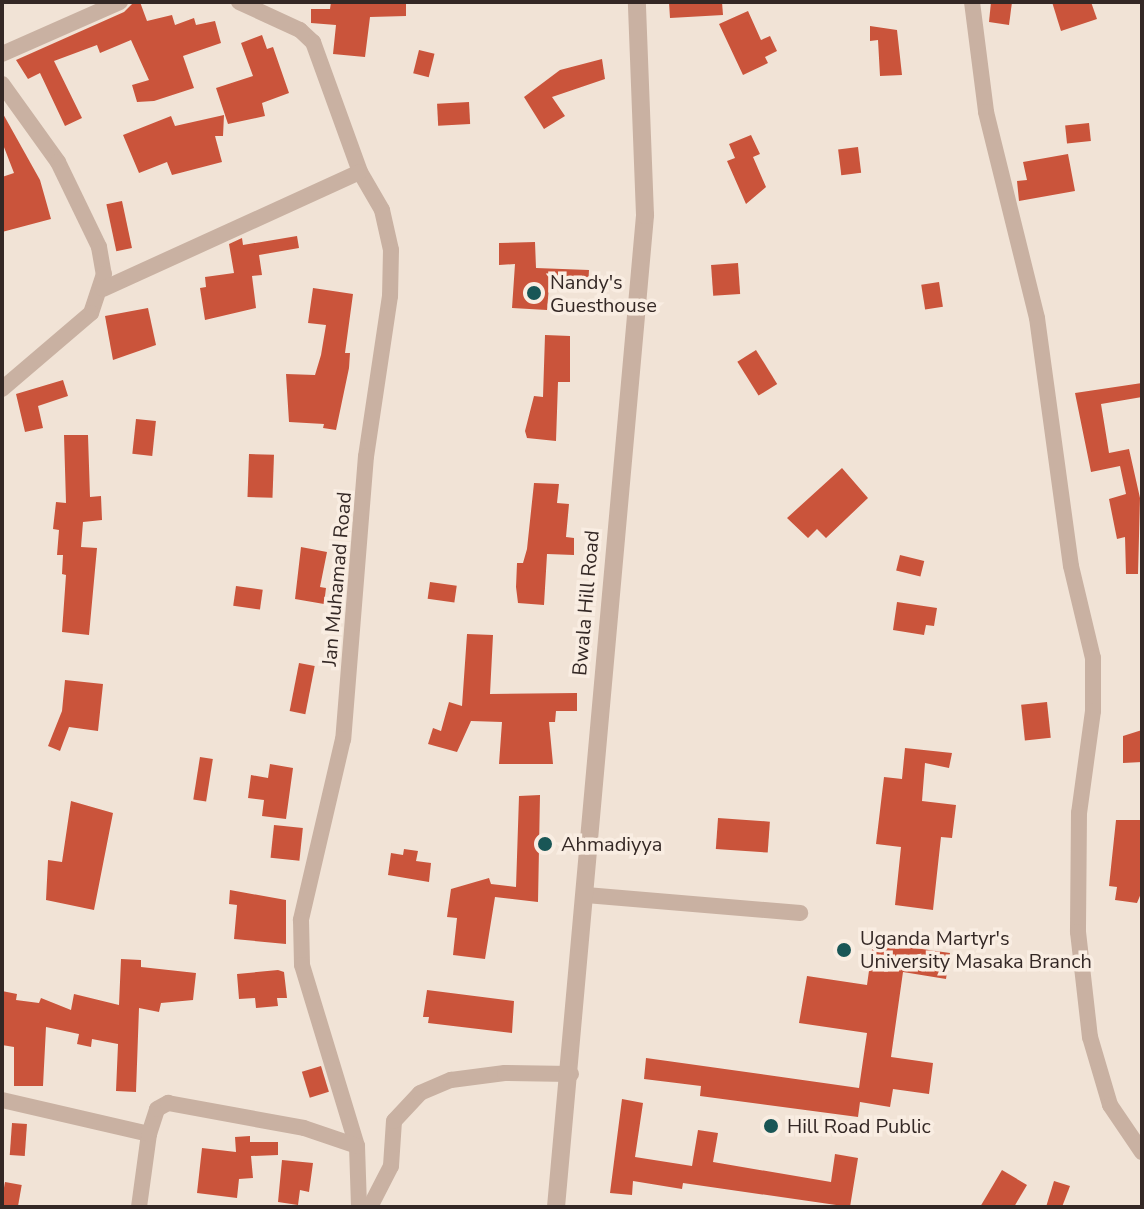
<!DOCTYPE html>
<html>
<head>
<meta charset="utf-8">
<style>
  body { margin:0 }
  #map { position:relative; width:1144px; height:1209px; overflow:hidden; background:#f1e3d6; font-family:"Nunito Sans",sans-serif }
  div>[style] { position:absolute }
  [style*='--x'] { left:calc(var(--x)*1px); top:calc(var(--y)*1px); width:calc(var(--w)*1px); rotate:calc(var(--a)*1deg) }
  .building>* { inset:0; background:#ca543b; transform-origin:0 0 }
  .minor>* { height:16px; margin:-8px; padding:0 8px; transform-origin:8px; border-radius:8px; background:#c9b1a2 }
  .tertiary>* { height:18px; margin:-9px; padding:0 9px; transform-origin:9px; border-radius:9px; background:#c9b1a2 }
  .dots>* { width:22px; height:22px; translate:-50% -50%; box-sizing:border-box; border:4px solid #f9ede2; border-radius:50% }
  span { translate:-50% -50%; white-space:nowrap; text-align:center; line-height:1.15; -webkit-text-stroke:7px #f9ede2; paint-order:stroke }
  .poi-label { font-size:20px; color:#342825 }
  .left { translate:0 -50%; text-align:left }
  .street-label { font-size:20px; color:#342825 }
  .frame { position:absolute; inset:0; border:4px solid #342825; pointer-events:none }
</style>
</head>
<body>
<div id="map">
  <div class="building">
    <div style="clip-path:polygon(134px 2px,140px 2px,147px 21px,172px 15px,175px 25px,194px 18px,196px 25px,215px 21px,221px 43px,183px 56px,194px 88px,154px 101px,137px 102px,132px 85px,149px 80px,131px 40px,100px 53px,97px 45px,54px 61px,82px 118px,65px 126px,40px 73px,28px 79px,16px 60px,124px 12px)"></div>
    <div style="clip-path:polygon(331px 2px,406px 2px,406px 16px,370px 17px,365px 57px,333px 54px,336px 25px,311px 23px,311px 9px,330px 9px)"></div>
    <div style="clip-path:polygon(669px 2px,722px 2px,723px 15px,670px 18px)"></div>
    <div style="clip-path:polygon(991px 2px,1012px 2px,1009px 25px,989px 22px)"></div>
    <div style="clip-path:polygon(1052px 2px,1091px 2px,1097px 19px,1061px 31px)"></div>
    <div style="clip-path:polygon(748px 11px,761px 40px,770px 36px,777px 51px,765px 57px,768px 63px,743px 75px,719px 24px)"></div>
    <div style="clip-path:polygon(870px 26px,897px 30px,902px 75px,880px 76px,878px 40px,870px 41px)"></div>
    <div style="clip-path:polygon(262px 35px,267px 49px,273px 47px,289px 93px,262px 103px,265px 116px,228px 124px,216px 88px,253px 76px,241px 43px)"></div>
    <div style="left:419px;top:50px;width:16px;height:24px;rotate:14deg"></div>
    <div style="clip-path:polygon(602px 59px,605px 79px,552px 97px,565px 116px,544px 129px,524px 97px,560px 70px)"></div>
    <div style="left:469px;top:102px;width:22px;height:32px;rotate:87deg"></div>
    <div style="clip-path:polygon(2px 112px,40px 180px,51px 219px,2px 232px,2px 177px,14px 173px,2px 142px)"></div>
    <div style="clip-path:polygon(224px 115px,223px 136px,215px 136px,222px 162px,172px 175px,167px 162px,139px 173px,123px 135px,171px 116px,175px 126px)"></div>
    <div style="left:1089px;top:123px;width:18px;height:24px;rotate:84deg"></div>
    <div style="clip-path:polygon(751px 135px,760px 154px,753px 157px,766px 187px,746px 204px,727px 161px,735px 158px,729px 144px)"></div>
    <div style="left:858px;top:147px;width:26px;height:20px;rotate:83deg"></div>
    <div style="clip-path:polygon(1068px 154px,1075px 191px,1019px 201px,1017px 181px,1027px 180px,1023px 162px)"></div>
    <div style="left:122px;top:201px;width:48px;height:16px;rotate:78deg"></div>
    <div style="clip-path:polygon(297px 236px,299px 248px,259px 255px,262px 275px,252px 276px,256px 308px,205px 320px,200px 288px,206px 287px,205px 277px,234px 273px,229px 244px,242px 238px,243px 245px)"></div>
    <div style="clip-path:polygon(535px 242px,536px 268px,589px 270px,588px 287px,549px 286px,547px 310px,512px 308px,515px 264px,499px 265px,499px 243px)"></div>
    <div style="left:738px;top:263px;width:31px;height:27px;rotate:86deg"></div>
    <div style="left:939px;top:282px;width:25px;height:18px;rotate:81deg"></div>
    <div style="clip-path:polygon(313px 288px,353px 294px,345px 353px,350px 353px,349px 368px,336px 430px,323px 428px,324px 424px,289px 422px,286px 374px,315px 375px,321px 355px,326px 325px,308px 323px)"></div>
    <div style="clip-path:polygon(148px 308px,156px 345px,113px 360px,105px 316px)"></div>
    <div style="clip-path:polygon(545px 335px,570px 336px,570px 382px,558px 382px,556px 441px,527px 438px,525px 431px,534px 396px,543px 397px)"></div>
    <div style="left:756px;top:350px;width:40px;height:22px;rotate:58deg"></div>
    <div style="clip-path:polygon(63px 380px,68px 396px,38px 406px,43px 428px,25px 432px,16px 394px)"></div>
    <div style="clip-path:polygon(1142px 383px,1142px 397px,1101px 404px,1109px 453px,1129px 449px,1140px 498px,1138px 574px,1126px 574px,1125px 537px,1117px 539px,1109px 499px,1126px 494px,1120px 466px,1091px 472px,1075px 393px)"></div>
    <div style="left:136px;top:419px;width:20px;height:35px;rotate:6deg"></div>
    <div style="clip-path:polygon(64px 435px,88px 435px,90px 497px,101px 496px,102px 520px,83px 522px,81px 547px,97px 548px,89px 635px,62px 632px,66px 575px,62px 574px,63px 555px,57px 555px,59px 530px,53px 529px,56px 502px,66px 503px)"></div>
    <div style="left:249px;top:454px;width:25px;height:43px;rotate:2deg"></div>
    <div style="clip-path:polygon(842px 468px,868px 498px,826px 538px,817px 529px,808px 538px,787px 518px)"></div>
    <div style="clip-path:polygon(534px 483px,559px 484px,557px 503px,569px 504px,566px 537px,574px 538px,574px 555px,547px 554px,544px 605px,518px 603px,516px 587px,517px 563px,523px 563px,527px 549px)"></div>
    <div style="clip-path:polygon(301px 547px,327px 552px,320px 587px,326px 588px,324px 604px,295px 599px)"></div>
    <div style="left:900px;top:555px;width:25px;height:16px;rotate:14deg"></div>
    <div style="left:430px;top:582px;width:27px;height:17px;rotate:8deg"></div>
    <div style="left:236px;top:586px;width:27px;height:20px;rotate:8deg"></div>
    <div style="clip-path:polygon(897px 602px,937px 608px,934px 626px,926px 625px,924px 635px,893px 630px)"></div>
    <div style="clip-path:polygon(467px 634px,493px 635px,490px 694px,577px 693px,577px 711px,556px 711px,555px 722px,549px 722px,553px 764px,499px 764px,502px 722px,471px 721px,457px 752px,428px 744px,433px 728px,441px 731px,449px 702px,462px 706px)"></div>
    <div style="left:299px;top:663px;width:16px;height:49px;rotate:11deg"></div>
    <div style="clip-path:polygon(65px 680px,103px 684px,98px 731px,69px 727px,60px 751px,48px 746px,62px 711px)"></div>
    <div style="left:1047px;top:702px;width:36px;height:26px;rotate:84deg"></div>
    <div style="clip-path:polygon(1142px 730px,1142px 762px,1123px 763px,1123px 736px)"></div>
    <div style="clip-path:polygon(905px 748px,952px 753px,949px 768px,925px 763px,922px 801px,956px 805px,952px 838px,941px 837px,933px 910px,895px 905px,901px 847px,876px 844px,884px 777px,902px 779px)"></div>
    <div style="left:200px;top:757px;width:13px;height:43px;rotate:9deg"></div>
    <div style="clip-path:polygon(270px 764px,293px 768px,286px 819px,262px 816px,264px 800px,248px 798px,251px 775px,268px 778px)"></div>
    <div style="clip-path:polygon(540px 795px,538px 902px,495px 897px,485px 959px,453px 955px,457px 918px,447px 917px,451px 889px,489px 878px,491px 884px,516px 887px,519px 796px)"></div>
    <div style="clip-path:polygon(71px 801px,113px 813px,94px 910px,46px 900px,48px 860px,62px 862px)"></div>
    <div style="left:718px;top:818px;width:52px;height:31px;rotate:4deg"></div>
    <div style="clip-path:polygon(1116px 820px,1142px 820px,1142px 891px,1137px 903px,1115px 900px,1117px 887px,1109px 886px)"></div>
    <div style="left:274px;top:825px;width:29px;height:33px;rotate:6deg"></div>
    <div style="clip-path:polygon(404px 849px,418px 851px,416px 861px,431px 863px,429px 882px,388px 875px,391px 853px,403px 855px)"></div>
    <div style="clip-path:polygon(230px 890px,286px 900px,286px 944px,234px 939px,237px 905px,229px 904px)"></div>
    <div style="clip-path:polygon(873px 942px,950px 953px,946px 979px,903px 972px,891px 1057px,933px 1063px,929px 1094px,893px 1089px,890px 1107px,860px 1102px,858px 1117px,700px 1096px,701px 1086px,644px 1079px,646px 1058px,859px 1088px,867px 1033px,799px 1023px,807px 976px,867px 985px)"></div>
    <div style="clip-path:polygon(121px 959px,141px 960px,141px 967px,196px 973px,193px 1000px,161px 1003px,159px 1012px,139px 1008px,136px 1092px,116px 1091px,118px 1044px,92px 1039px,91px 1047px,77px 1044px,79px 1034px,46px 1027px,43px 1086px,14px 1086px,14px 1047px,2px 1045px,2px 991px,17px 994px,16px 1000px,39px 1003px,41px 998px,71px 1010px,74px 994px,119px 1005px)"></div>
    <div style="clip-path:polygon(278px 970px,284px 972px,287px 998px,277px 998px,278px 1006px,256px 1008px,255px 998px,239px 999px,237px 974px)"></div>
    <div style="clip-path:polygon(427px 990px,514px 1001px,512px 1033px,428px 1023px,429px 1017px,423px 1017px)"></div>
    <div style="left:321px;top:1066px;width:27px;height:20px;rotate:73deg"></div>
    <div style="clip-path:polygon(622px 1099px,643px 1103px,635px 1157px,692px 1166px,698px 1130px,718px 1133px,713px 1162px,831px 1182px,835px 1154px,858px 1158px,850px 1207px,683px 1183px,682px 1189px,633px 1181px,632px 1195px,610px 1193px)"></div>
    <div style="left:12px;top:1123px;width:15px;height:32px;rotate:4deg"></div>
    <div style="clip-path:polygon(250px 1136px,250px 1142px,278px 1142px,278px 1155px,251px 1156px,253px 1178px,239px 1179px,237px 1198px,197px 1193px,202px 1148px,236px 1152px,235px 1137px)"></div>
    <div style="clip-path:polygon(282px 1160px,313px 1163px,309px 1192px,300px 1190px,298px 1205px,278px 1202px)"></div>
    <div style="clip-path:polygon(1002px 1170px,1027px 1185px,1014px 1207px,980px 1207px)"></div>
    <div style="clip-path:polygon(1054px 1181px,1070px 1186px,1062px 1207px,1046px 1207px)"></div>
    <div style="left:5px;top:1182px;width:17px;height:25px;rotate:10deg"></div>
  </div>
  <div class="minor">
    <div style="--x:239;--y:2;--w:67;--a:24.7"></div>
    <div style="--x:300;--y:30;--w:18;--a:43"></div>
    <div style="--x:313;--y:42;--w:138;--a:70.1"></div>
    <div style="--x:360;--y:172;--w:44;--a:59.9"></div>
    <div style="--x:382;--y:210;--w:41;--a:77.3"></div>
    <div style="--x:391;--y:250;--w:46;--a:91.2"></div>
    <div style="--x:390;--y:296;--w:162;--a:98.5"></div>
    <div style="--x:366;--y:456;--w:284;--a:94.6"></div>
    <div style="--x:343;--y:739;--w:186;--a:103.1"></div>
    <div style="--x:301;--y:920;--w:45;--a:88.7"></div>
    <div style="--x:302;--y:965;--w:189;--a:73.1"></div>
    <div style="--x:357;--y:1146;--w:61;--a:88.1"></div>
    <div style="--x:972;--y:2;--w:111;--a:82.7"></div>
    <div style="--x:986;--y:112;--w:212;--a:76.1"></div>
    <div style="--x:1037;--y:318;--w:250;--a:82.2"></div>
    <div style="--x:1071;--y:566;--w:95;--a:76.6"></div>
    <div style="--x:1093;--y:658;--w:53;--a:90"></div>
    <div style="--x:1093;--y:711;--w:103;--a:97.8"></div>
    <div style="--x:1079;--y:813;--w:119;--a:90.5"></div>
    <div style="--x:1078;--y:932;--w:106;--a:83.5"></div>
    <div style="--x:1090;--y:1037;--w:71;--a:73.6"></div>
    <div style="--x:1110;--y:1105;--w:57;--a:55.8"></div>
    <div style="--x:2;--y:54;--w:129;--a:-23.8"></div>
    <div style="--x:2;--y:84;--w:96;--a:54.3"></div>
    <div style="--x:58;--y:162;--w:94;--a:64.2"></div>
    <div style="--x:99;--y:247;--w:27;--a:80"></div>
    <div style="--x:104;--y:274;--w:41;--a:108.4"></div>
    <div style="--x:91;--y:313;--w:117;--a:139.5"></div>
    <div style="--x:103;--y:289;--w:282;--a:-24.5"></div>
    <div style="--x:586;--y:895;--w:215;--a:4.8"></div>
    <div style="--x:2;--y:1100;--w:151;--a:13"></div>
    <div style="--x:139;--y:1207;--w:74;--a:-82.2"></div>
    <div style="--x:149;--y:1134;--w:26;--a:-72"></div>
    <div style="--x:157;--y:1109;--w:13;--a:-29"></div>
    <div style="--x:168;--y:1103;--w:138;--a:10.4"></div>
    <div style="--x:304;--y:1128;--w:56;--a:18.8"></div>
    <div style="--x:370;--y:1207;--w:46;--a:-62.9"></div>
    <div style="--x:391;--y:1166;--w:45;--a:-86.2"></div>
    <div style="--x:394;--y:1121;--w:38;--a:-47"></div>
    <div style="--x:420;--y:1093;--w:34;--a:-23"></div>
    <div style="--x:451;--y:1080;--w:54;--a:-7.4"></div>
    <div style="--x:505;--y:1073;--w:66;--a:0.9"></div>
  </div>
  <div class="tertiary">
    <div style="--x:556;--y:1207;--w:996;--a:-84.87"></div>
    <div style="--x:645;--y:215;--w:213;--a:-92.2"></div>
  </div>
  <div class="dots">
    <div style="left:534px;top:293px;background:#195656"></div>
    <div style="left:545px;top:844px;background:#195656"></div>
    <div style="left:844px;top:950px;background:#195656"></div>
    <div style="left:771px;top:1126px;background:#195656"></div>
  </div>
  <div class="poi-label">
    <span class="left" style="left:550px;top:294px">Nandy's<br>Guesthouse</span>
    <span class="left" style="left:561px;top:844px">Ahmadiyya</span>
    <span class="left" style="left:860px;top:950px">Uganda Martyr's<br>University Masaka Branch</span>
    <span class="left" style="left:787px;top:1126px">Hill Road Public</span>
  </div>
  <div class="street-label">
    <span style="left:337px;top:579px;rotate:-85deg">Jan Muhamad Road</span>
    <span style="left:586px;top:603px;rotate:-85deg">Bwala Hill Road</span>
  </div>
  <div class="frame"></div>
</div>
</body>
</html>
